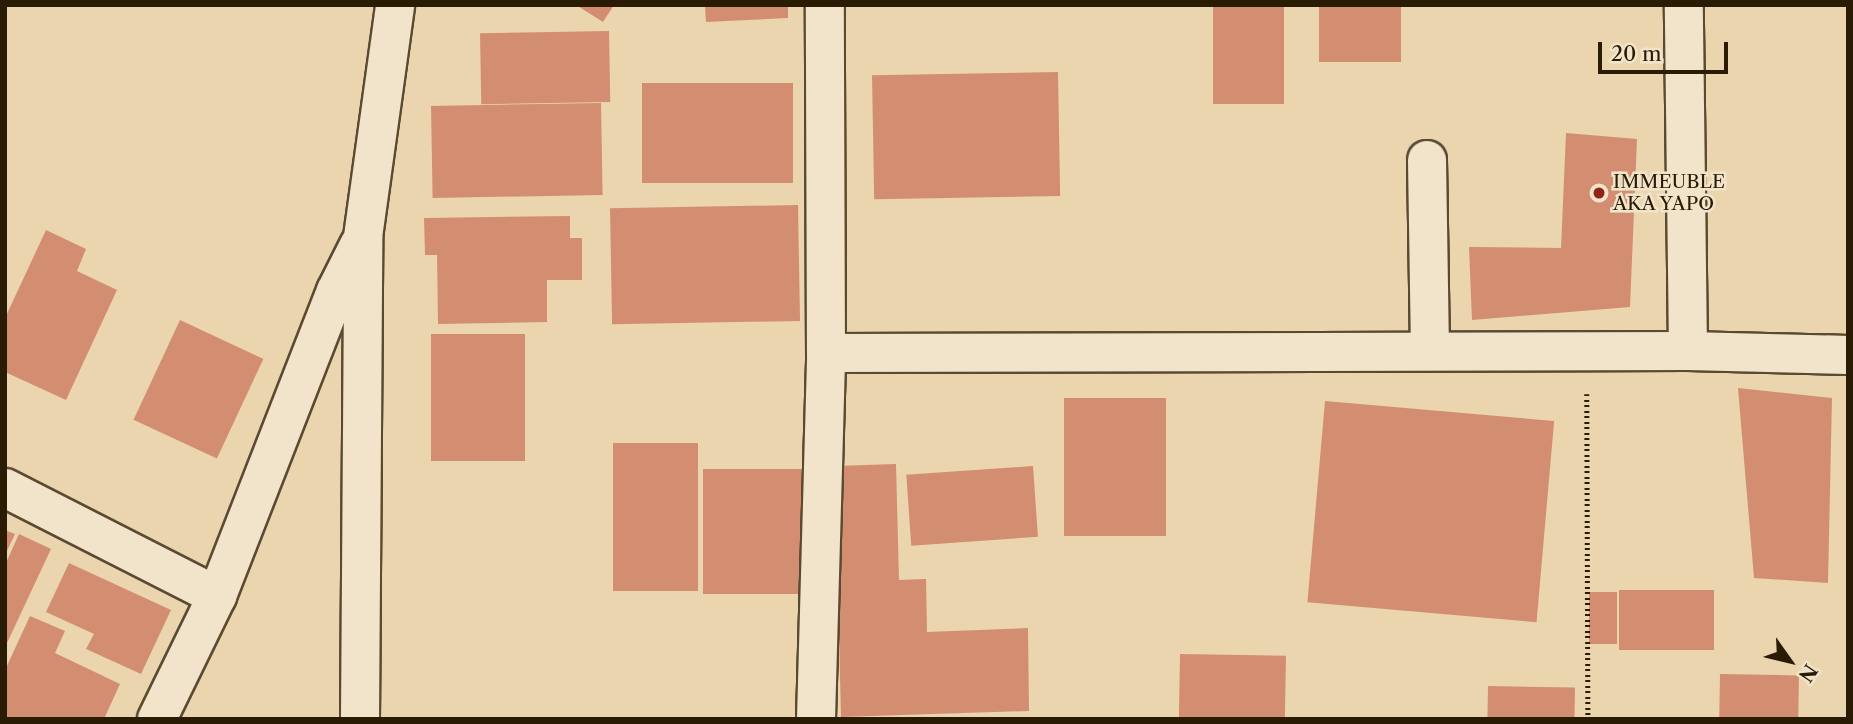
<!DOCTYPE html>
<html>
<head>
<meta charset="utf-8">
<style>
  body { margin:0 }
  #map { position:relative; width:1853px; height:724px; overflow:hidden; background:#ead5af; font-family:"Libre Caslon Text",serif }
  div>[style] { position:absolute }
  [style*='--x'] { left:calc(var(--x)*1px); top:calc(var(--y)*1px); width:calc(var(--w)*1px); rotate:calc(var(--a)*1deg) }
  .building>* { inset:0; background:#d38e71; transform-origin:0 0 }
  .path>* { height:4.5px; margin-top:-2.25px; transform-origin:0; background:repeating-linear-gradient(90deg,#2a1b05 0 2px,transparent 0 5.5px) }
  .roads { filter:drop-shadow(2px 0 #5a4a30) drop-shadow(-2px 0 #5a4a30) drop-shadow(0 2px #5a4a30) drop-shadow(0 -2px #5a4a30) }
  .street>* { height:38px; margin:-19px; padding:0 19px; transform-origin:19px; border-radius:19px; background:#f1e4cb }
  .dots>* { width:19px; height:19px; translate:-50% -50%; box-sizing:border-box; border:4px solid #f1e4cb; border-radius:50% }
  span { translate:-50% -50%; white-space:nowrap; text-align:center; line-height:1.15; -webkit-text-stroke:5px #f1e4cb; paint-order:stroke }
  .poi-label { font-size:19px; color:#2a1b05 }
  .left { translate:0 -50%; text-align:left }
  .frame { position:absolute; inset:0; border:7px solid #2a1b05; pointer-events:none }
  .north { position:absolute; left:1755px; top:626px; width:70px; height:70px; -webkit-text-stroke:5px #f1e4cb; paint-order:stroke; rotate:124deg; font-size:19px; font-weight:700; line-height:28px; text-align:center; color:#2a1b05 }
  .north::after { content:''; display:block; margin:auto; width:24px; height:32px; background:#2a1b05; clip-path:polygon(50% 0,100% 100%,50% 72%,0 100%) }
  .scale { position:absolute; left:1598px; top:42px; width:130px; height:32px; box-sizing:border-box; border:4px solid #2a1b05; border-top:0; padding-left:9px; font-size:21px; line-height:24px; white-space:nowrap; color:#2a1b05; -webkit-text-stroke:5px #f1e4cb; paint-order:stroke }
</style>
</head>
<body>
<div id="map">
  <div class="building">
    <div style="clip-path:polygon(576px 5px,614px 5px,603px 22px)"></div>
    <div style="clip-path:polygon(705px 5px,788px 5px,788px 18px,706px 22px)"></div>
    <div style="left:1213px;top:5px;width:71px;height:99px"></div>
    <div style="left:1319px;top:5px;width:82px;height:57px"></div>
    <div style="left:609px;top:31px;width:71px;height:129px;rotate:89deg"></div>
    <div style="left:1058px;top:72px;width:124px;height:186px;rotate:89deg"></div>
    <div style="left:793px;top:83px;width:100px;height:151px;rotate:90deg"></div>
    <div style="left:601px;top:103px;width:92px;height:170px;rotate:89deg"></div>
    <div style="clip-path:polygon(1566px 133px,1637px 139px,1630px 307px,1472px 320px,1469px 247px,1561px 248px)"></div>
    <div style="left:798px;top:205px;width:116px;height:188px;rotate:89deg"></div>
    <div style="clip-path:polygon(570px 216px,570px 238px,582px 238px,582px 280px,547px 280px,547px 322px,438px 324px,437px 255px,425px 255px,424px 218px)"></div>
    <div style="clip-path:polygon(46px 230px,86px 249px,77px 271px,117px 290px,66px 400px,5px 372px,5px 318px)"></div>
    <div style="left:180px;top:320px;width:92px;height:110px;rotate:25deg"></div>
    <div style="left:525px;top:334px;width:127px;height:94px;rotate:90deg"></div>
    <div style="clip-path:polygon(1738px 388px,1832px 398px,1828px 583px,1754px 578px)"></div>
    <div style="left:1166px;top:398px;width:138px;height:102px;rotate:90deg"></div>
    <div style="left:1325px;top:401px;width:230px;height:202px;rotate:5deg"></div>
    <div style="left:698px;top:443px;width:148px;height:85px;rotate:90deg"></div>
    <div style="clip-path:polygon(896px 464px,899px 580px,926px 579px,927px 632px,1028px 628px,1029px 711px,841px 717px,835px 466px)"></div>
    <div style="left:1033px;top:466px;width:71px;height:127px;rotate:86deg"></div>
    <div style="left:703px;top:469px;width:99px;height:125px"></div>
    <div style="clip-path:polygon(5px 530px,15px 534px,5px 555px)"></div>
    <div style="clip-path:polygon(19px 534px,51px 549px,7px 643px,5px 565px)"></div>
    <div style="clip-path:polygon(69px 563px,171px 610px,141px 674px,86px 649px,94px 634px,46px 612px)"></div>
    <div style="left:1714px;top:590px;width:60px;height:95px;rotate:90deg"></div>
    <div style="left:1589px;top:592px;width:28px;height:52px"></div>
    <div style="clip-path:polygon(30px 616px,65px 631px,55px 653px,120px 684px,104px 719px,5px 719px,5px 670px)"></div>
    <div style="left:1180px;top:654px;width:106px;height:65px;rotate:1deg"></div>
    <div style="left:1720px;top:674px;width:79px;height:45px;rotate:1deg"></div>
    <div style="left:1488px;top:686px;width:87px;height:33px;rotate:1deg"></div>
  </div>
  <div class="path">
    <div style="--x:1587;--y:394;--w:325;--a:89.8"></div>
  </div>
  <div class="roads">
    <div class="street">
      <div style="--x:1427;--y:160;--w:191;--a:89.1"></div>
      <div style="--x:1688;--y:351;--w:160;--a:1.4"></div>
      <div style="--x:826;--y:353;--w:862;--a:-0.13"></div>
      <div style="--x:1688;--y:351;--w:346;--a:-90.7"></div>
      <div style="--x:5;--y:488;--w:238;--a:27"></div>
      <div style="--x:157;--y:719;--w:137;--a:-64"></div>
      <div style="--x:217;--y:596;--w:327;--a:-68.7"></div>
      <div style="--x:336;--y:291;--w:51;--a:-63.4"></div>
      <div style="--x:360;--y:719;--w:482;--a:-89.6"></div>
      <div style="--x:363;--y:237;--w:234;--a:-82.1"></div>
      <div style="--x:816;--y:719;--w:366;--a:-88.4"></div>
      <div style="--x:826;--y:353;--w:348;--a:-90.2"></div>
    </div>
  </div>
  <div class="dots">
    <div style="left:1599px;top:193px;background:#8f2418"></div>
  </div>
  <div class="poi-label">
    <span class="left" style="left:1613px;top:193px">IMMEUBLE<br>AKA YAPO</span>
  </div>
  <div class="frame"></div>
  <div class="north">N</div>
  <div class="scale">20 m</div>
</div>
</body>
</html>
